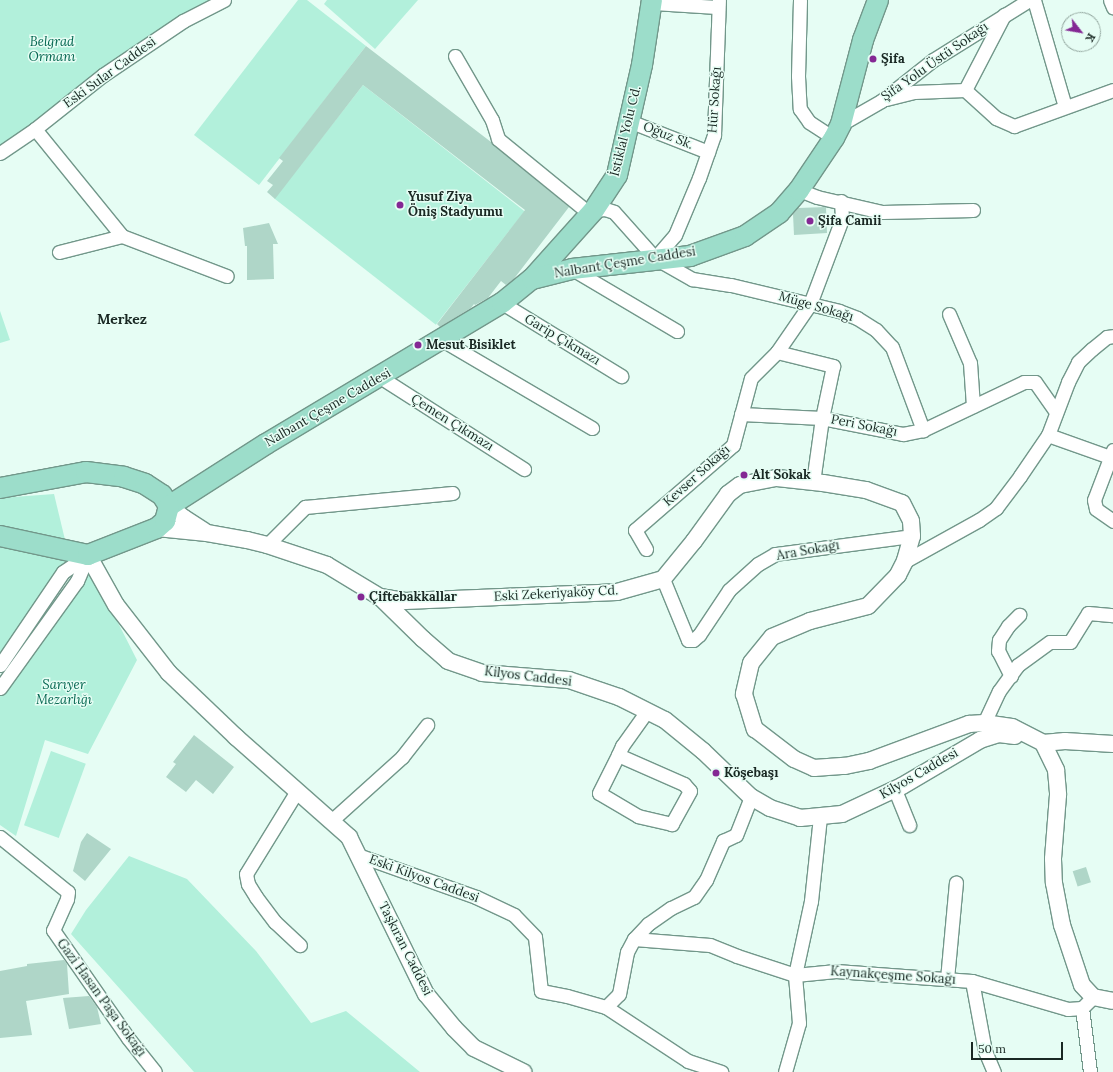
<!DOCTYPE html>
<html>
<head>
<meta charset="utf-8">
<style>
  body { margin:0 }
  #map { position:relative; width:1113px; height:1072px; overflow:hidden; background:#e6fdf4; font-family:Lora,serif }
  div>[style] { position:absolute }
  [style*='--x'] { left:calc(var(--x)*1px); top:calc(var(--y)*1px); width:calc(var(--w)*1px); rotate:calc(var(--a)*1deg) }
  .green>* { inset:0; background:#b2f0db; transform-origin:0 0 }
  .building>* { inset:0; background:#afd6c8; transform-origin:0 0 }
  .roads { filter:drop-shadow(1px 0 #72978a) drop-shadow(-1px 0 #72978a) drop-shadow(0 1px #72978a) drop-shadow(0 -1px #72978a) }
  .minor>* { height:13px; margin:-6.5px; padding:0 6.5px; transform-origin:6.5px; border-radius:6.5px; background:#fff }
  .tertiary>* { height:16px; margin:-8px; padding:0 8px; transform-origin:8px; border-radius:8px; background:#fff }
  .primary>* { height:20px; margin:-10px; padding:0 10px; transform-origin:10px; border-radius:10px; background:#9cddca }
  .dots>* { width:11px; height:11px; translate:-50% -50%; box-sizing:border-box; border:2px solid #e6fdf4; border-radius:50% }
  span { translate:-50% -50%; white-space:nowrap; text-align:center; line-height:1.15; -webkit-text-stroke:3px #e6fdf4; paint-order:stroke }
  .park-label { font-size:13px; color:#046650; font-style:italic }
  .poi-label { font-size:13px; color:#192823; font-weight:700 }
  .left { translate:0 -50%; text-align:left }
  .street-label { font-size:13px; color:#192823 }
  .neighbourhood-label { font-size:14px; color:#192823; font-weight:700 }
  .north { position:absolute; left:1061px; top:12px; width:40px; height:40px; box-sizing:border-box; background:#e6fdf4; border:1px solid #94a8a0; border-radius:50%; rotate:121deg; font-size:11px; font-weight:700; line-height:16px; text-align:center; color:#192823 }
  .north::after { content:''; display:block; margin:auto; width:14px; height:18px; background:#842894; clip-path:polygon(50% 0,100% 100%,50% 72%,0 100%) }
  .scale { position:absolute; left:971px; top:1042px; width:92px; height:18px; box-sizing:border-box; border:2px solid #192823; border-top:0; padding-left:5px; font-size:12px; line-height:14px; white-space:nowrap; color:#192823; -webkit-text-stroke:3px #e6fdf4; paint-order:stroke }
</style>
</head>
<body>
<div id="map">
  <div class="green">
    <div style="clip-path:polygon(0 0,211px 0,0 150px)"></div>
    <div style="clip-path:polygon(298px 0,307px 0,366px 46px,259px 185px,194px 135px)"></div>
    <div style="clip-path:polygon(327px 0,418px 0,375px 49px,324px 4px)"></div>
    <div style="left:363px;top:85px;width:205px;height:144px;rotate:38deg"></div>
    <div style="clip-path:polygon(0 311px,10px 340px,0 343px)"></div>
    <div style="clip-path:polygon(54px 494px,67px 548px,0 536px,0 498px)"></div>
    <div style="clip-path:polygon(0 546px,73px 558px,0 658px)"></div>
    <div style="clip-path:polygon(88px 564px,137px 660px,88px 754px,45px 740px,16px 836px,0 825px,0 696px,14px 678px)"></div>
    <div style="left:51px;top:751px;width:37px;height:79px;rotate:20deg"></div>
    <div style="clip-path:polygon(129px 856px,187px 879px,256px 951px,311px 1023px,346px 1011px,420px 1072px,194px 1072px,71px 934px,86px 910px)"></div>
  </div>
  <div class="building">
    <div style="clip-path:polygon(366px 46px,491px 142px,569px 207px,513px 280px,506px 285px,501px 281px,488px 298px,475px 305px,474px 304px,471px 308px,440px 327px,437px 324px,525px 210px,363px 85px,275px 199px,267px 192px,273px 185px,267px 181px,283px 161px,279px 158px)"></div>
    <div style="clip-path:polygon(826px 207px,827px 233px,794px 235px,793px 214px,798px 208px)"></div>
    <div style="clip-path:polygon(269px 223px,278px 244px,273px 244px,274px 279px,247px 280px,247px 246px,245px 246px,243px 228px)"></div>
    <div style="clip-path:polygon(194px 735px,234px 767px,213px 794px,196px 780px,186px 792px,166px 777px,176px 764px,173px 762px)"></div>
    <div style="clip-path:polygon(87px 833px,111px 849px,85px 881px,73px 871px,81px 842px)"></div>
    <div style="left:1086px;top:867px;width:16px;height:14px;rotate:72deg"></div>
    <div style="clip-path:polygon(64px 960px,67px 964px,69px 994px,26px 1001px,32px 1035px,0 1038px,0 971px,27px 966px,27px 964px)"></div>
    <div style="clip-path:polygon(89px 996px,97px 1007px,101px 1024px,69px 1029px,63px 998px)"></div>
  </div>
  <div class="roads">
    <div class="minor">
      <div style="--x:800;--y:0;--w:76;--a:91.5"></div>
      <div style="--x:798;--y:76;--w:33;--a:87"></div>
      <div style="--x:800;--y:109;--w:16;--a:55"></div>
      <div style="--x:809;--y:122;--w:30;--a:33"></div>
      <div style="--x:1034;--y:0;--w:111;--a:73.8"></div>
      <div style="--x:1110;--y:0;--w:8;--a:67"></div>
      <div style="--x:652;--y:3;--w:66;--a:3.5"></div>
      <div style="--x:455;--y:56;--w:74;--a:60"></div>
      <div style="--x:492;--y:120;--w:20;--a:72"></div>
      <div style="--x:498;--y:139;--w:119;--a:39.2"></div>
      <div style="--x:965;--y:90;--w:42;--a:42.1"></div>
      <div style="--x:996;--y:118;--w:20;--a:24"></div>
      <div style="--x:1014;--y:126;--w:105;--a:-20"></div>
      <div style="--x:886;--y:99;--w:29;--a:-14"></div>
      <div style="--x:914;--y:92;--w:51;--a:-2.2"></div>
      <div style="--x:965;--y:90;--w:85;--a:-62.5"></div>
      <div style="--x:629;--y:121;--w:85;--a:21.4"></div>
      <div style="--x:841;--y:124;--w:46;--a:-29.9"></div>
      <div style="--x:881;--y:101;--w:66;--a:-38.3"></div>
      <div style="--x:933;--y:60;--w:113;--a:-32"></div>
      <div style="--x:35;--y:129;--w:138;--a:50.9"></div>
      <div style="--x:122;--y:236;--w:112;--a:20.9"></div>
      <div style="--x:0;--y:153;--w:42;--a:-34.4"></div>
      <div style="--x:35;--y:129;--w:87;--a:-38.5"></div>
      <div style="--x:103;--y:75;--w:97;--a:-34"></div>
      <div style="--x:183;--y:21;--w:46;--a:-27.1"></div>
      <div style="--x:799;--y:190;--w:19;--a:21"></div>
      <div style="--x:817;--y:197;--w:67;--a:13"></div>
      <div style="--x:882;--y:212;--w:91;--a:-1.3"></div>
      <div style="--x:594;--y:210;--w:11;--a:-5"></div>
      <div style="--x:605;--y:209;--w:9;--a:18"></div>
      <div style="--x:614;--y:212;--w:62;--a:48.3"></div>
      <div style="--x:655;--y:258;--w:43;--a:29.6"></div>
      <div style="--x:692;--y:279;--w:39;--a:9"></div>
      <div style="--x:731;--y:285;--w:111;--a:13.5"></div>
      <div style="--x:839;--y:311;--w:19;--a:21"></div>
      <div style="--x:857;--y:318;--w:22;--a:32"></div>
      <div style="--x:876;--y:330;--w:23;--a:47"></div>
      <div style="--x:892;--y:347;--w:89;--a:69.5"></div>
      <div style="--x:59;--y:252;--w:65;--a:-14.3"></div>
      <div style="--x:655;--y:258;--w:30;--a:-49"></div>
      <div style="--x:675;--y:235;--w:62;--a:-67.2"></div>
      <div style="--x:699;--y:178;--w:46;--a:-70.8"></div>
      <div style="--x:714;--y:135;--w:135;--a:-87.9"></div>
      <div style="--x:572;--y:269;--w:122;--a:30.6"></div>
      <div style="--x:502;--y:303;--w:140;--a:31.5"></div>
      <div style="--x:949;--y:314;--w:53;--a:66.8"></div>
      <div style="--x:970;--y:363;--w:43;--a:86"></div>
      <div style="--x:442;--y:340;--w:174;--a:30.4"></div>
      <div style="--x:777;--y:352;--w:58;--a:14"></div>
      <div style="--x:833;--y:366;--w:53;--a:101.9"></div>
      <div style="--x:822;--y:418;--w:65;--a:98"></div>
      <div style="--x:380;--y:377;--w:171;--a:32.6"></div>
      <div style="--x:741;--y:414;--w:81;--a:2.8"></div>
      <div style="--x:822;--y:418;--w:83;--a:11.2"></div>
      <div style="--x:903;--y:434;--w:20;--a:-11"></div>
      <div style="--x:923;--y:430;--w:112;--a:-25.4"></div>
      <div style="--x:1024;--y:382;--w:11;--a:0"></div>
      <div style="--x:1035;--y:382;--w:37;--a:55"></div>
      <div style="--x:1048;--y:435;--w:66;--a:19.5"></div>
      <div style="--x:1113;--y:450;--w:53;--a:110.8"></div>
      <div style="--x:1094;--y:500;--w:9;--a:77"></div>
      <div style="--x:1096;--y:509;--w:21;--a:35"></div>
      <div style="--x:267;--y:545;--w:54;--a:-45"></div>
      <div style="--x:305;--y:507;--w:148;--a:-5.4"></div>
      <div style="--x:646;--y:549;--w:22;--a:-120"></div>
      <div style="--x:635;--y:530;--w:130;--a:-40.9"></div>
      <div style="--x:733;--y:445;--w:69;--a:-75"></div>
      <div style="--x:751;--y:378;--w:37;--a:-45"></div>
      <div style="--x:777;--y:352;--w:58;--a:-55.5"></div>
      <div style="--x:810;--y:304;--w:91;--a:-69.4"></div>
      <div style="--x:842;--y:219;--w:18;--a:-93"></div>
      <div style="--x:905;--y:561;--w:85;--a:-29"></div>
      <div style="--x:979;--y:520;--w:21;--a:-35"></div>
      <div style="--x:996;--y:508;--w:40;--a:-53"></div>
      <div style="--x:1020;--y:476;--w:50;--a:-55.7"></div>
      <div style="--x:1048;--y:435;--w:57;--a:-69.3"></div>
      <div style="--x:1068;--y:382;--w:22;--a:-63"></div>
      <div style="--x:1078;--y:362;--w:19;--a:-43"></div>
      <div style="--x:1092;--y:349;--w:19;--a:-39"></div>
      <div style="--x:1107;--y:337;--w:6;--a:-9"></div>
      <div style="--x:663;--y:579;--w:66;--a:67.7"></div>
      <div style="--x:688;--y:640;--w:5;--a:0"></div>
      <div style="--x:693;--y:640;--w:8;--a:-40"></div>
      <div style="--x:699;--y:635;--w:54;--a:-56.3"></div>
      <div style="--x:729;--y:590;--w:39;--a:-42"></div>
      <div style="--x:758;--y:564;--w:20;--a:-30"></div>
      <div style="--x:775;--y:554;--w:138;--a:-7.5"></div>
      <div style="--x:0;--y:665;--w:112;--a:-55.9"></div>
      <div style="--x:63;--y:572;--w:30;--a:-34"></div>
      <div style="--x:1011;--y:676;--w:28;--a:-117"></div>
      <div style="--x:998;--y:651;--w:11;--a:-85"></div>
      <div style="--x:999;--y:640;--w:17;--a:-57"></div>
      <div style="--x:1008;--y:626;--w:16;--a:-45"></div>
      <div style="--x:0;--y:688;--w:132;--a:-54.3"></div>
      <div style="--x:77;--y:581;--w:28;--a:-67"></div>
      <div style="--x:984;--y:723;--w:35;--a:-65"></div>
      <div style="--x:999;--y:691;--w:32;--a:-54"></div>
      <div style="--x:1018;--y:665;--w:39;--a:-36"></div>
      <div style="--x:1050;--y:642;--w:20;--a:0"></div>
      <div style="--x:1070;--y:642;--w:34;--a:-58"></div>
      <div style="--x:1088;--y:613;--w:25;--a:5"></div>
      <div style="--x:618;--y:755;--w:72;--a:23.7"></div>
      <div style="--x:684;--y:784;--w:9;--a:49"></div>
      <div style="--x:690;--y:791;--w:38;--a:119"></div>
      <div style="--x:672;--y:824;--w:35;--a:-167"></div>
      <div style="--x:638;--y:816;--w:45;--a:-149.5"></div>
      <div style="--x:599;--y:793;--w:42;--a:-63.4"></div>
      <div style="--x:618;--y:755;--w:10;--a:-66"></div>
      <div style="--x:622;--y:746;--w:43;--a:-54.5"></div>
      <div style="--x:895;--y:790;--w:38;--a:68"></div>
      <div style="--x:297;--y:791;--w:97;--a:121.6"></div>
      <div style="--x:246;--y:874;--w:10;--a:79"></div>
      <div style="--x:248;--y:884;--w:15;--a:58"></div>
      <div style="--x:256;--y:897;--w:31;--a:53"></div>
      <div style="--x:275;--y:922;--w:34;--a:43"></div>
      <div style="--x:331;--y:821;--w:96;--a:-42"></div>
      <div style="--x:402;--y:757;--w:41;--a:-52"></div>
      <div style="--x:0;--y:837;--w:87;--a:39"></div>
      <div style="--x:68;--y:892;--w:7;--a:98"></div>
      <div style="--x:67;--y:899;--w:34;--a:114"></div>
      <div style="--x:53;--y:930;--w:131;--a:55.2"></div>
      <div style="--x:128;--y:1038;--w:43;--a:51.5"></div>
      <div style="--x:358;--y:855;--w:125;--a:19.6"></div>
      <div style="--x:476;--y:897;--w:42;--a:25.3"></div>
      <div style="--x:514;--y:915;--w:30;--a:46"></div>
      <div style="--x:535;--y:937;--w:54;--a:83.7"></div>
      <div style="--x:541;--y:991;--w:26;--a:11"></div>
      <div style="--x:567;--y:996;--w:41;--a:15.8"></div>
      <div style="--x:606;--y:1007;--w:98;--a:33.4"></div>
      <div style="--x:688;--y:1061;--w:35;--a:18"></div>
      <div style="--x:634;--y:939;--w:76;--a:4.5"></div>
      <div style="--x:710;--y:945;--w:29;--a:22"></div>
      <div style="--x:737;--y:956;--w:61;--a:18.1"></div>
      <div style="--x:795;--y:975;--w:41;--a:-5.6"></div>
      <div style="--x:836;--y:971;--w:136;--a:4.2"></div>
      <div style="--x:972;--y:981;--w:100;--a:16.3"></div>
      <div style="--x:1068;--y:1009;--w:14;--a:-4"></div>
      <div style="--x:1082;--y:1008;--w:16;--a:-45"></div>
      <div style="--x:947;--y:979;--w:97;--a:-84.7"></div>
      <div style="--x:972;--y:981;--w:71;--a:79.5"></div>
      <div style="--x:985;--y:1051;--w:23;--a:67"></div>
      <div style="--x:606;--y:1007;--w:18;--a:-45"></div>
      <div style="--x:619;--y:994;--w:43;--a:-79.2"></div>
      <div style="--x:627;--y:952;--w:15;--a:-62"></div>
      <div style="--x:634;--y:939;--w:21;--a:-47"></div>
      <div style="--x:648;--y:924;--w:28;--a:-35"></div>
      <div style="--x:671;--y:908;--w:25;--a:-26"></div>
      <div style="--x:694;--y:897;--w:21;--a:-55"></div>
      <div style="--x:706;--y:880;--w:43;--a:-66.4"></div>
      <div style="--x:723;--y:841;--w:14;--a:-25"></div>
      <div style="--x:736;--y:835;--w:41;--a:-68.5"></div>
      <div style="--x:1082;--y:1008;--w:64;--a:82.9"></div>
      <div style="--x:785;--y:1072;--w:51;--a:-74.1"></div>
      <div style="--x:799;--y:1023;--w:48;--a:-94.8"></div>
      <div style="--x:795;--y:975;--w:76;--a:-77.8"></div>
      <div style="--x:811;--y:901;--w:84;--a:-83.9"></div>
    </div>
    <div class="tertiary">
      <div style="--x:169;--y:506;--w:19;--a:39"></div>
      <div style="--x:184;--y:518;--w:24;--a:33"></div>
      <div style="--x:157;--y:528;--w:50;--a:5.7"></div>
      <div style="--x:207;--y:533;--w:41;--a:9.9"></div>
      <div style="--x:247;--y:540;--w:21;--a:14"></div>
      <div style="--x:267;--y:545;--w:63;--a:18.4"></div>
      <div style="--x:327;--y:565;--w:62;--a:31.1"></div>
      <div style="--x:380;--y:597;--w:60;--a:44.3"></div>
      <div style="--x:423;--y:639;--w:33;--a:41"></div>
      <div style="--x:448;--y:661;--w:36;--a:19"></div>
      <div style="--x:482;--y:673;--w:87;--a:4.6"></div>
      <div style="--x:569;--y:680;--w:53;--a:18.8"></div>
      <div style="--x:619;--y:697;--w:51;--a:26.6"></div>
      <div style="--x:665;--y:720;--w:49;--a:39.2"></div>
      <div style="--x:703;--y:751;--w:66;--a:43.8"></div>
      <div style="--x:751;--y:797;--w:22;--a:30"></div>
      <div style="--x:770;--y:808;--w:32;--a:18"></div>
      <div style="--x:800;--y:818;--w:42;--a:-5.4"></div>
      <div style="--x:842;--y:814;--w:66;--a:-25"></div>
      <div style="--x:902;--y:786;--w:91;--a:-30.5"></div>
      <div style="--x:980;--y:740;--w:20;--a:-18"></div>
      <div style="--x:999;--y:734;--w:16;--a:7"></div>
      <div style="--x:88;--y:555;--w:57;--a:60.8"></div>
      <div style="--x:116;--y:605;--w:86;--a:52.1"></div>
      <div style="--x:169;--y:673;--w:93;--a:43.7"></div>
      <div style="--x:236;--y:737;--w:151;--a:41.5"></div>
      <div style="--x:349;--y:837;--w:175;--a:63.9"></div>
      <div style="--x:426;--y:994;--w:44;--a:50.5"></div>
      <div style="--x:454;--y:1028;--w:28;--a:45"></div>
      <div style="--x:474;--y:1048;--w:55;--a:26.1"></div>
      <div style="--x:380;--y:597;--w:25;--a:9"></div>
      <div style="--x:405;--y:601;--w:212;--a:-2.4"></div>
      <div style="--x:617;--y:592;--w:48;--a:-15.8"></div>
      <div style="--x:663;--y:579;--w:49;--a:-50.8"></div>
      <div style="--x:694;--y:541;--w:58;--a:-54.1"></div>
      <div style="--x:728;--y:494;--w:15;--a:-37"></div>
      <div style="--x:740;--y:485;--w:38;--a:-11"></div>
      <div style="--x:777;--y:478;--w:46;--a:6.2"></div>
      <div style="--x:823;--y:483;--w:44;--a:9.2"></div>
      <div style="--x:866;--y:490;--w:38;--a:20"></div>
      <div style="--x:902;--y:503;--w:20;--a:63"></div>
      <div style="--x:911;--y:521;--w:15;--a:86"></div>
      <div style="--x:912;--y:536;--w:26;--a:106"></div>
      <div style="--x:905;--y:561;--w:16;--a:117"></div>
      <div style="--x:898;--y:575;--w:43;--a:134.1"></div>
      <div style="--x:868;--y:606;--w:60;--a:165.5"></div>
      <div style="--x:810;--y:621;--w:41;--a:157.2"></div>
      <div style="--x:772;--y:637;--w:33;--a:129"></div>
      <div style="--x:751;--y:663;--w:32;--a:103"></div>
      <div style="--x:744;--y:694;--w:37;--a:73"></div>
      <div style="--x:755;--y:729;--w:49;--a:37.6"></div>
      <div style="--x:794;--y:759;--w:22;--a:24"></div>
      <div style="--x:814;--y:768;--w:31;--a:-4"></div>
      <div style="--x:845;--y:766;--w:25;--a:-12"></div>
      <div style="--x:869;--y:761;--w:107;--a:-20.3"></div>
      <div style="--x:969;--y:724;--w:15;--a:-4"></div>
      <div style="--x:984;--y:723;--w:28;--a:8"></div>
      <div style="--x:1012;--y:727;--w:35;--a:27"></div>
      <div style="--x:1043;--y:743;--w:30;--a:64"></div>
      <div style="--x:1056;--y:770;--w:25;--a:85"></div>
      <div style="--x:1058;--y:795;--w:64;--a:94.5"></div>
      <div style="--x:1053;--y:859;--w:24;--a:88"></div>
      <div style="--x:1054;--y:883;--w:43;--a:79.2"></div>
      <div style="--x:1062;--y:925;--w:63;--a:71.6"></div>
      <div style="--x:1082;--y:985;--w:16;--a:47"></div>
      <div style="--x:1093;--y:997;--w:20;--a:11"></div>
      <div style="--x:1043;--y:743;--w:22;--a:-5"></div>
      <div style="--x:1065;--y:741;--w:48;--a:3.6"></div>
    </div>
    <div class="primary">
      <div style="--x:532;--y:279;--w:93;--a:-48.1"></div>
      <div style="--x:594;--y:210;--w:42;--a:-56.7"></div>
      <div style="--x:617;--y:175;--w:113;--a:-77.2"></div>
      <div style="--x:642;--y:65;--w:66;--a:-81.3"></div>
      <div style="--x:0;--y:488;--w:87;--a:-10.5"></div>
      <div style="--x:86;--y:472;--w:38;--a:7"></div>
      <div style="--x:124;--y:477;--w:22;--a:18"></div>
      <div style="--x:145;--y:484;--w:20;--a:33"></div>
      <div style="--x:162;--y:495;--w:13;--a:58"></div>
      <div style="--x:169;--y:506;--w:115;--a:-32.6"></div>
      <div style="--x:266;--y:444;--w:275;--a:-30.9"></div>
      <div style="--x:502;--y:303;--w:38;--a:-39"></div>
      <div style="--x:532;--y:279;--w:41;--a:-14"></div>
      <div style="--x:572;--y:269;--w:119;--a:-6.3"></div>
      <div style="--x:690;--y:256;--w:59;--a:-20"></div>
      <div style="--x:745;--y:236;--w:41;--a:-34.1"></div>
      <div style="--x:779;--y:213;--w:30;--a:-49"></div>
      <div style="--x:799;--y:190;--w:63;--a:-56.1"></div>
      <div style="--x:834;--y:138;--w:16;--a:-63"></div>
      <div style="--x:841;--y:124;--w:87;--a:-75.3"></div>
      <div style="--x:863;--y:40;--w:43;--a:-69.4"></div>
      <div style="--x:0;--y:536;--w:90;--a:12.2"></div>
      <div style="--x:88;--y:555;--w:74;--a:-21.4"></div>
      <div style="--x:157;--y:528;--w:11;--a:-41"></div>
      <div style="--x:165;--y:521;--w:16;--a:-75"></div>
    </div>
  </div>
  <div class="dots">
    <div style="left:873px;top:59px;background:#842894"></div>
    <div style="left:400px;top:205px;background:#842894"></div>
    <div style="left:810px;top:221px;background:#842894"></div>
    <div style="left:418px;top:345px;background:#842894"></div>
    <div style="left:744px;top:475px;background:#842894"></div>
    <div style="left:361px;top:597px;background:#842894"></div>
    <div style="left:716px;top:773px;background:#842894"></div>
  </div>
  <div class="park-label">
    <span style="left:52px;top:50px">Belgrad<br>Ormanı</span>
    <span style="left:64px;top:693px">Sarıyer<br>Mezarlığı</span>
  </div>
  <div class="poi-label">
    <span class="left" style="left:881px;top:59px">Şifa</span>
    <span class="left" style="left:408px;top:205px">Yusuf Ziya<br>Öniş Stadyumu</span>
    <span class="left" style="left:818px;top:221px">Şifa Camii</span>
    <span class="left" style="left:426px;top:345px">Mesut Bisiklet</span>
    <span class="left" style="left:752px;top:475px">Alt Sokak</span>
    <span class="left" style="left:369px;top:597px">Çiftebakkallar</span>
    <span class="left" style="left:724px;top:773px">Köşebaşı</span>
  </div>
  <div class="street-label">
    <span style="left:935px;top:62px;rotate:-35deg">Şifa Yolu Üstü Sokağı</span>
    <span style="left:110px;top:73px;rotate:-36deg">Eski Sular Caddesi</span>
    <span style="left:715px;top:100px;rotate:-86deg">Hür Sokağı</span>
    <span style="left:626px;top:131px;rotate:-76deg">İstiklal Yolu Cd.</span>
    <span style="left:668px;top:136px;rotate:22deg">Oğuz Sk.</span>
    <span style="left:625px;top:263px;rotate:-9deg">Nalbant Çeşme Caddesi</span>
    <span style="left:816px;top:307px;rotate:16deg">Müge Sokağı</span>
    <span style="left:562px;top:340px;rotate:31deg">Garip Çıkmazı</span>
    <span style="left:328px;top:408px;rotate:-30deg">Nalbant Çeşme Caddesi</span>
    <span style="left:452px;top:423px;rotate:32deg">Çemen Çıkmazı</span>
    <span style="left:864px;top:426px;rotate:11deg">Peri Sokağı</span>
    <span style="left:697px;top:476px;rotate:-42deg">Kevser Sokağı</span>
    <span style="left:808px;top:551px;rotate:-10deg">Ara Sokağı</span>
    <span style="left:556px;top:594px;rotate:-3deg">Eski Zekeriyaköy Cd.</span>
    <span style="left:528px;top:677px;rotate:7deg">Kilyos Caddesi</span>
    <span style="left:919px;top:774px;rotate:-30deg">Kilyos Caddesi</span>
    <span style="left:424px;top:879px;rotate:20deg">Eski Kilyos Caddesi</span>
    <span style="left:405px;top:949px;rotate:63deg">Taşkıran Caddesi</span>
    <span style="left:893px;top:976px;rotate:4deg">Kaynakçeşme Sokağı</span>
    <span style="left:101px;top:998px;rotate:54deg">Gazi Hasan Paşa Sokağı</span>
  </div>
  <div class="neighbourhood-label">
    <span style="left:122px;top:319px">Merkez</span>
  </div>
  <div class="north">K</div>
  <div class="scale">50 m</div>
</div>
</body>
</html>
